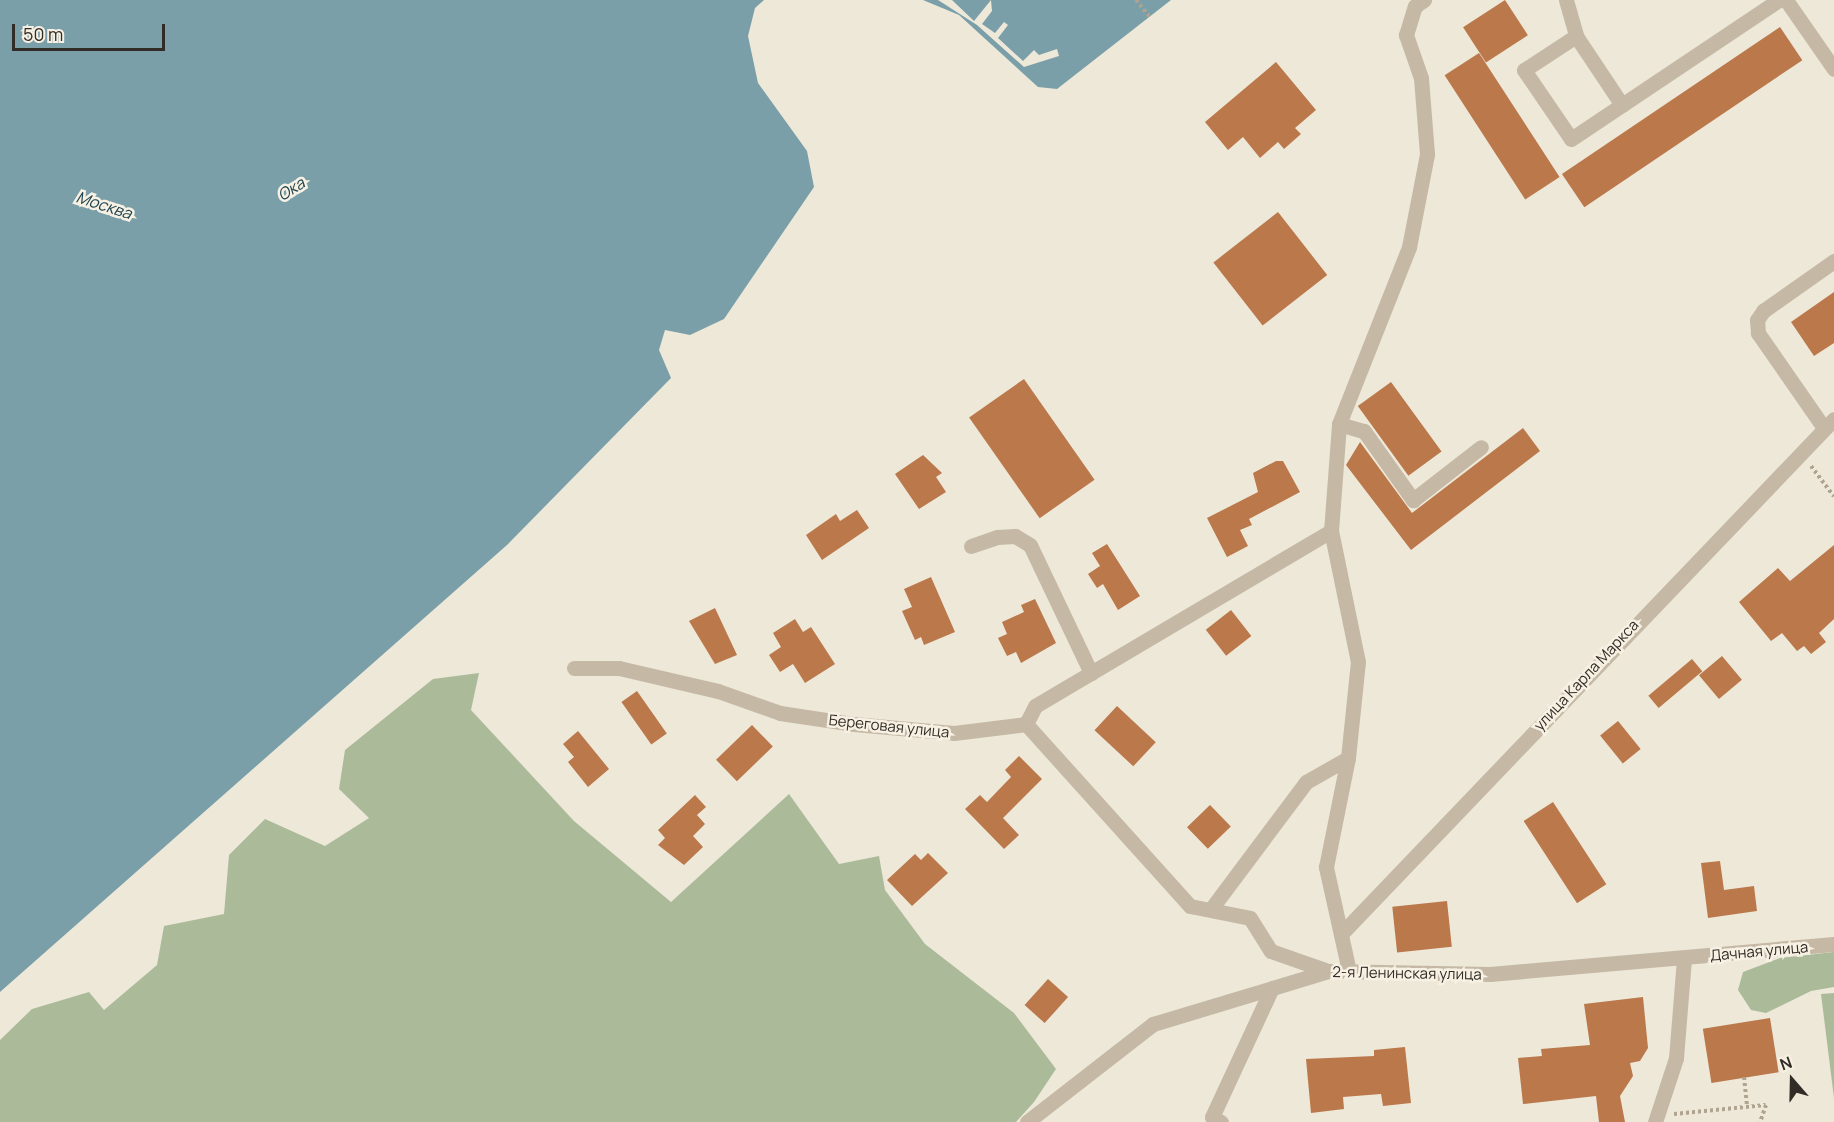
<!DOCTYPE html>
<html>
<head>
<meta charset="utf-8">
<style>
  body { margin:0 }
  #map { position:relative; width:1834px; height:1122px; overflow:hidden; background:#eee8d9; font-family:Manrope,sans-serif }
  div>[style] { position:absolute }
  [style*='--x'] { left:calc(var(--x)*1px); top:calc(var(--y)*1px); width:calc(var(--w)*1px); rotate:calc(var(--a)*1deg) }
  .green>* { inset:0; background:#abbb9a }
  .water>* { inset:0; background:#7a9fa8 }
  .pier>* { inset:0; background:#eee8d9 }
  .building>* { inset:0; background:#ba784b; transform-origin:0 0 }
  .path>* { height:4px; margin-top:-2px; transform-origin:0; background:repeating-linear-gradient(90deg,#b0a490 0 3px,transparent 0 6px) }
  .minor>* { height:15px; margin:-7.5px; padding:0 7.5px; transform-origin:7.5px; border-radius:7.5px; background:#c5b9a6 }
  span { translate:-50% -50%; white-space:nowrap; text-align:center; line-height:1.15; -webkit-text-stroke:5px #f7f1e4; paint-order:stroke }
  .street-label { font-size:15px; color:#322c26 }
  .water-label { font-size:16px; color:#20444f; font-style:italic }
  .north { position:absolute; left:1762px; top:1050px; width:60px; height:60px; -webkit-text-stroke:4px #f7f1e4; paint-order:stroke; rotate:340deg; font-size:16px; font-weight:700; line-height:24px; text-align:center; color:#322c26 }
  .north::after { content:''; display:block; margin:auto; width:21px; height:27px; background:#322c26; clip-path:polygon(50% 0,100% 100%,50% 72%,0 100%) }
  .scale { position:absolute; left:12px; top:24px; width:153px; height:27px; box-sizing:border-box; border:3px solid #322c26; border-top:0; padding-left:8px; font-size:18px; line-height:21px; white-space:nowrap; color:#322c26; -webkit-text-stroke:4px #f7f1e4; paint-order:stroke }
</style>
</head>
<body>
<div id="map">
  <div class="green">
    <div style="clip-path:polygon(479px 673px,471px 710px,574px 821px,671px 902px,789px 794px,839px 864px,879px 856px,885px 890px,925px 944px,1014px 1013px,1056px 1069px,1034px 1102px,1016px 1122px,0 1122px,0 1040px,32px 1009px,89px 992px,104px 1010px,157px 965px,164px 926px,224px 914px,229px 855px,265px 819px,325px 846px,369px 818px,339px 789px,345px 750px,433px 679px)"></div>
    <div style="clip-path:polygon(1834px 952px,1834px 987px,1811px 991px,1766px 1013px,1751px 1010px,1738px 990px,1743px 972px,1780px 958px)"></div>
    <div style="clip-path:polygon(1834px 993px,1834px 1098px,1821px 994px)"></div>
  </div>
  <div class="water">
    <div style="clip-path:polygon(0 0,764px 0,755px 8px,748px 36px,758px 83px,807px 151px,814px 187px,724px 319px,690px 335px,665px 330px,659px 350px,671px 378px,507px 545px,0 992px)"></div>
    <div style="clip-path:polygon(923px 0,1171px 0,1057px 89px,1038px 87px,959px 15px)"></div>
  </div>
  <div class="pier">
    <div style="clip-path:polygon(938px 0,952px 0,974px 21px,991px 0,992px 11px,982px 24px,995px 33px,1004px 22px,1008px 25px,998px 38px,1023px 61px,1034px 50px,1039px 55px,1057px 49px,1059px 56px,1024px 67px,977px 25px)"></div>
  </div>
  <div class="building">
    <div style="left:1505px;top:0;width:42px;height:50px;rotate:57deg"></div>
    <div style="left:1780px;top:27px;width:40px;height:263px;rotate:56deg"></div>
    <div style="left:1479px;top:53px;width:148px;height:41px;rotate:57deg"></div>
    <div style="clip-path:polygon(1276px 62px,1316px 110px,1295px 128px,1301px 134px,1284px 149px,1278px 142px,1260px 158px,1243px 137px,1228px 150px,1205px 122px)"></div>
    <div style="left:1278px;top:212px;width:80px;height:82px;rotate:52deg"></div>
    <div style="clip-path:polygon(1834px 292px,1834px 343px,1814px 356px,1791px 322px)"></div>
    <div style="left:1024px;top:379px;width:123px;height:67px;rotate:55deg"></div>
    <div style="left:1391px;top:382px;width:86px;height:41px;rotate:54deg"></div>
    <div style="clip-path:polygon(1523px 428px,1540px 451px,1411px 550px,1346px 465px,1360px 442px,1412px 513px)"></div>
    <div style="clip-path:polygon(923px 455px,942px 473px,936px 477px,946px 492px,919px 509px,895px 474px)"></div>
    <div style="clip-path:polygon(1276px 461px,1283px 461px,1300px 492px,1249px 519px,1252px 525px,1240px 530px,1248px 546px,1227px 557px,1207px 518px,1258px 492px,1253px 473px)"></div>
    <div style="clip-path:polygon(857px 510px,869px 528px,822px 560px,806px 535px,836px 514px,840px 521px)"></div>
    <div style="clip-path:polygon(1107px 544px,1140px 596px,1118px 610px,1103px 584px,1097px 588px,1088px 574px,1100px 566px,1092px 553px)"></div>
    <div style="clip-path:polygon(1834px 545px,1834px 619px,1819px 633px,1826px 642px,1811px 654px,1804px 646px,1797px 651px,1782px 633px,1771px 641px,1739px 602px,1778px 568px,1790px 581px)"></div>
    <div style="clip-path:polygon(931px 577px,955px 632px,924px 645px,921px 637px,915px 640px,902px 611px,912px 607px,904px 589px)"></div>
    <div style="clip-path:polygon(1035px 599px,1056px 643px,1021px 663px,1016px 652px,1007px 656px,998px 638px,1007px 634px,1002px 622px,1024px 612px,1021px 605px)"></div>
    <div style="clip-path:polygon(715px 608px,737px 655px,715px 664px,689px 621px)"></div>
    <div style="left:1231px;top:610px;width:33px;height:32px;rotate:52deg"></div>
    <div style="clip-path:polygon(795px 619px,803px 632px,811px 627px,835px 664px,805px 683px,793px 664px,780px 672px,769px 655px,781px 647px,773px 633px)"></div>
    <div style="left:1722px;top:656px;width:31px;height:30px;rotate:50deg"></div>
    <div style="left:1692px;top:659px;width:16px;height:57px;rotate:50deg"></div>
    <div style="left:637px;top:691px;width:52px;height:19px;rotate:55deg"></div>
    <div style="left:1117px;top:706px;width:53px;height:33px;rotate:43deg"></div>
    <div style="left:1618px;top:721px;width:36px;height:23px;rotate:51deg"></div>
    <div style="left:752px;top:725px;width:30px;height:50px;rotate:46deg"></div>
    <div style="clip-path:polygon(578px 731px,609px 769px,588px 787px,568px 762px,574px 757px,563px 744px)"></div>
    <div style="clip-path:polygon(1019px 756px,1042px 779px,1003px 818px,1019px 835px,1004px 849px,965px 809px,980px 795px,987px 802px,1011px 777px,1005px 770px)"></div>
    <div style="clip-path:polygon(695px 795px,706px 807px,697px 815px,705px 824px,693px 836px,703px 847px,684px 865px,658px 845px,665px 838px,658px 830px)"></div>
    <div style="left:1553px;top:802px;width:98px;height:35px;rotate:57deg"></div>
    <div style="left:1210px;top:805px;width:30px;height:32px;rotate:46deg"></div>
    <div style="clip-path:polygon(928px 853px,948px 873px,912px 906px,887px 880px,915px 854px,921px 860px)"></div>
    <div style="clip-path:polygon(1720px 861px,1724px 890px,1754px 886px,1757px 911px,1708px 918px,1701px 863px)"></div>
    <div style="left:1447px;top:901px;width:46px;height:55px;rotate:84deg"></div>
    <div style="left:1048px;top:979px;width:27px;height:35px;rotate:42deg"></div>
    <div style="clip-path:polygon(1643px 997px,1648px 1048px,1640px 1061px,1630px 1063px,1633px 1076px,1620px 1096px,1625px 1122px,1599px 1122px,1596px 1096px,1523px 1104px,1518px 1058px,1542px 1056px,1541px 1049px,1590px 1045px,1584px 1004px)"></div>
    <div style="left:1770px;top:1018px;width:55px;height:68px;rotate:81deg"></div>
    <div style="clip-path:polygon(1405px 1047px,1411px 1103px,1383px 1106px,1381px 1094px,1343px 1097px,1344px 1109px,1311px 1113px,1306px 1059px,1374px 1056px,1374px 1050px)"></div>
  </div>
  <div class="path">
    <div style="--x:1136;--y:0;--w:22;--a:51"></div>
    <div style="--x:1811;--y:466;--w:38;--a:53"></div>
    <div style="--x:1744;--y:1077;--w:30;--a:84"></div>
    <div style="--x:1674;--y:1114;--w:92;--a:-5.6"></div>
    <div style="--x:1766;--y:1105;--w:18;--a:109"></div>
  </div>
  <div class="minor">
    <div style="--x:1566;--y:0;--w:37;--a:74"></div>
    <div style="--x:1576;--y:36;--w:83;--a:56.3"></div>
    <div style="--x:1786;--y:0;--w:84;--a:55.2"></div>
    <div style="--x:1576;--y:36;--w:62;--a:146.8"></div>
    <div style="--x:1524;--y:70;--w:83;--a:55.7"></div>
    <div style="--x:1571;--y:139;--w:250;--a:-33.8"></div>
    <div style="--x:1339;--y:424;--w:26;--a:16"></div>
    <div style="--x:1364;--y:431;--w:85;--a:54.6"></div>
    <div style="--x:1413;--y:500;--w:86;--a:-37.9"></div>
    <div style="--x:1824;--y:428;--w:116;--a:-124.8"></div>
    <div style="--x:1758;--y:333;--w:13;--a:-94"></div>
    <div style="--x:1757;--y:320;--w:11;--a:-56"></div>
    <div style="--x:1763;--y:311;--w:87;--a:-35.2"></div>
    <div style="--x:971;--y:546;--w:28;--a:-19"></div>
    <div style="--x:997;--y:537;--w:18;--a:-3"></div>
    <div style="--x:1015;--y:536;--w:17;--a:31"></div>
    <div style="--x:1030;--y:545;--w:142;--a:64.5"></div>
    <div style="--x:574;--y:668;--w:45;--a:0"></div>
    <div style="--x:619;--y:668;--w:102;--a:13.1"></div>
    <div style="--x:718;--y:691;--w:66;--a:19.5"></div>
    <div style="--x:780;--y:713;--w:75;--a:8.5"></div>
    <div style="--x:854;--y:724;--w:100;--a:5.1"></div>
    <div style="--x:954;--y:733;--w:73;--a:-7.1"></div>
    <div style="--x:1026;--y:724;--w:20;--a:-63"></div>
    <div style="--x:1035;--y:706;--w:344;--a:-30.6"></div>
    <div style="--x:1026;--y:724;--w:245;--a:48"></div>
    <div style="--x:1190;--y:906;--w:61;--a:11.3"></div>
    <div style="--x:1250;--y:918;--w:39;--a:58"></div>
    <div style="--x:1271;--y:951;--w:60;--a:19.3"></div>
    <div style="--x:1211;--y:909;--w:159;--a:-53.2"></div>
    <div style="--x:1306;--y:782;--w:48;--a:-29.7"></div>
    <div style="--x:1341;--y:934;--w:713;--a:-46.25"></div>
    <div style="--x:1349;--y:971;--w:107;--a:-102.5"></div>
    <div style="--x:1326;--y:867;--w:111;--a:-78.6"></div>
    <div style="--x:1348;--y:758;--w:97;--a:-84.1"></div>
    <div style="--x:1358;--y:662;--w:134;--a:-101.6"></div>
    <div style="--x:1331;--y:531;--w:107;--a:-85.7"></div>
    <div style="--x:1339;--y:424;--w:190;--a:-68.4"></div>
    <div style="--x:1409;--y:247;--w:95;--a:-79"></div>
    <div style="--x:1427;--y:154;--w:76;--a:-94.5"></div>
    <div style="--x:1421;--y:78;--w:46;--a:-109.2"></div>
    <div style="--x:1406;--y:35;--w:30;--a:-73"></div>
    <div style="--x:1415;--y:6;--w:11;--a:-34"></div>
    <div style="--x:1027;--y:1122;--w:160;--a:-37.9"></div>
    <div style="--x:1153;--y:1024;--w:183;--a:-16.8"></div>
    <div style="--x:1328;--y:971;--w:162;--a:1.1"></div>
    <div style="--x:1490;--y:974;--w:345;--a:-5"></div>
    <div style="--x:1221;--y:1122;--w:10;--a:-151"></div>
    <div style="--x:1212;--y:1117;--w:142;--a:-65.1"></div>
    <div style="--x:1655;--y:1122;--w:67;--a:-71.8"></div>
    <div style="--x:1676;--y:1058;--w:100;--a:-85.4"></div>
  </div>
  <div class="street-label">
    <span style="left:1586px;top:675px;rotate:-47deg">улица Карла Маркса</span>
    <span style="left:889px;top:726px;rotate:6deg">Береговая улица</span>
    <span style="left:1759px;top:951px;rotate:-5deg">Дачная улица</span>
    <span style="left:1407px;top:973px;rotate:1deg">2-я Ленинская улица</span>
  </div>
  <div class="water-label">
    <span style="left:291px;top:189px;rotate:-32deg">Ока</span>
    <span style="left:104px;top:205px;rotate:18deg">Москва</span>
  </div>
  <div class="north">N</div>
  <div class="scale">50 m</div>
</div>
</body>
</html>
